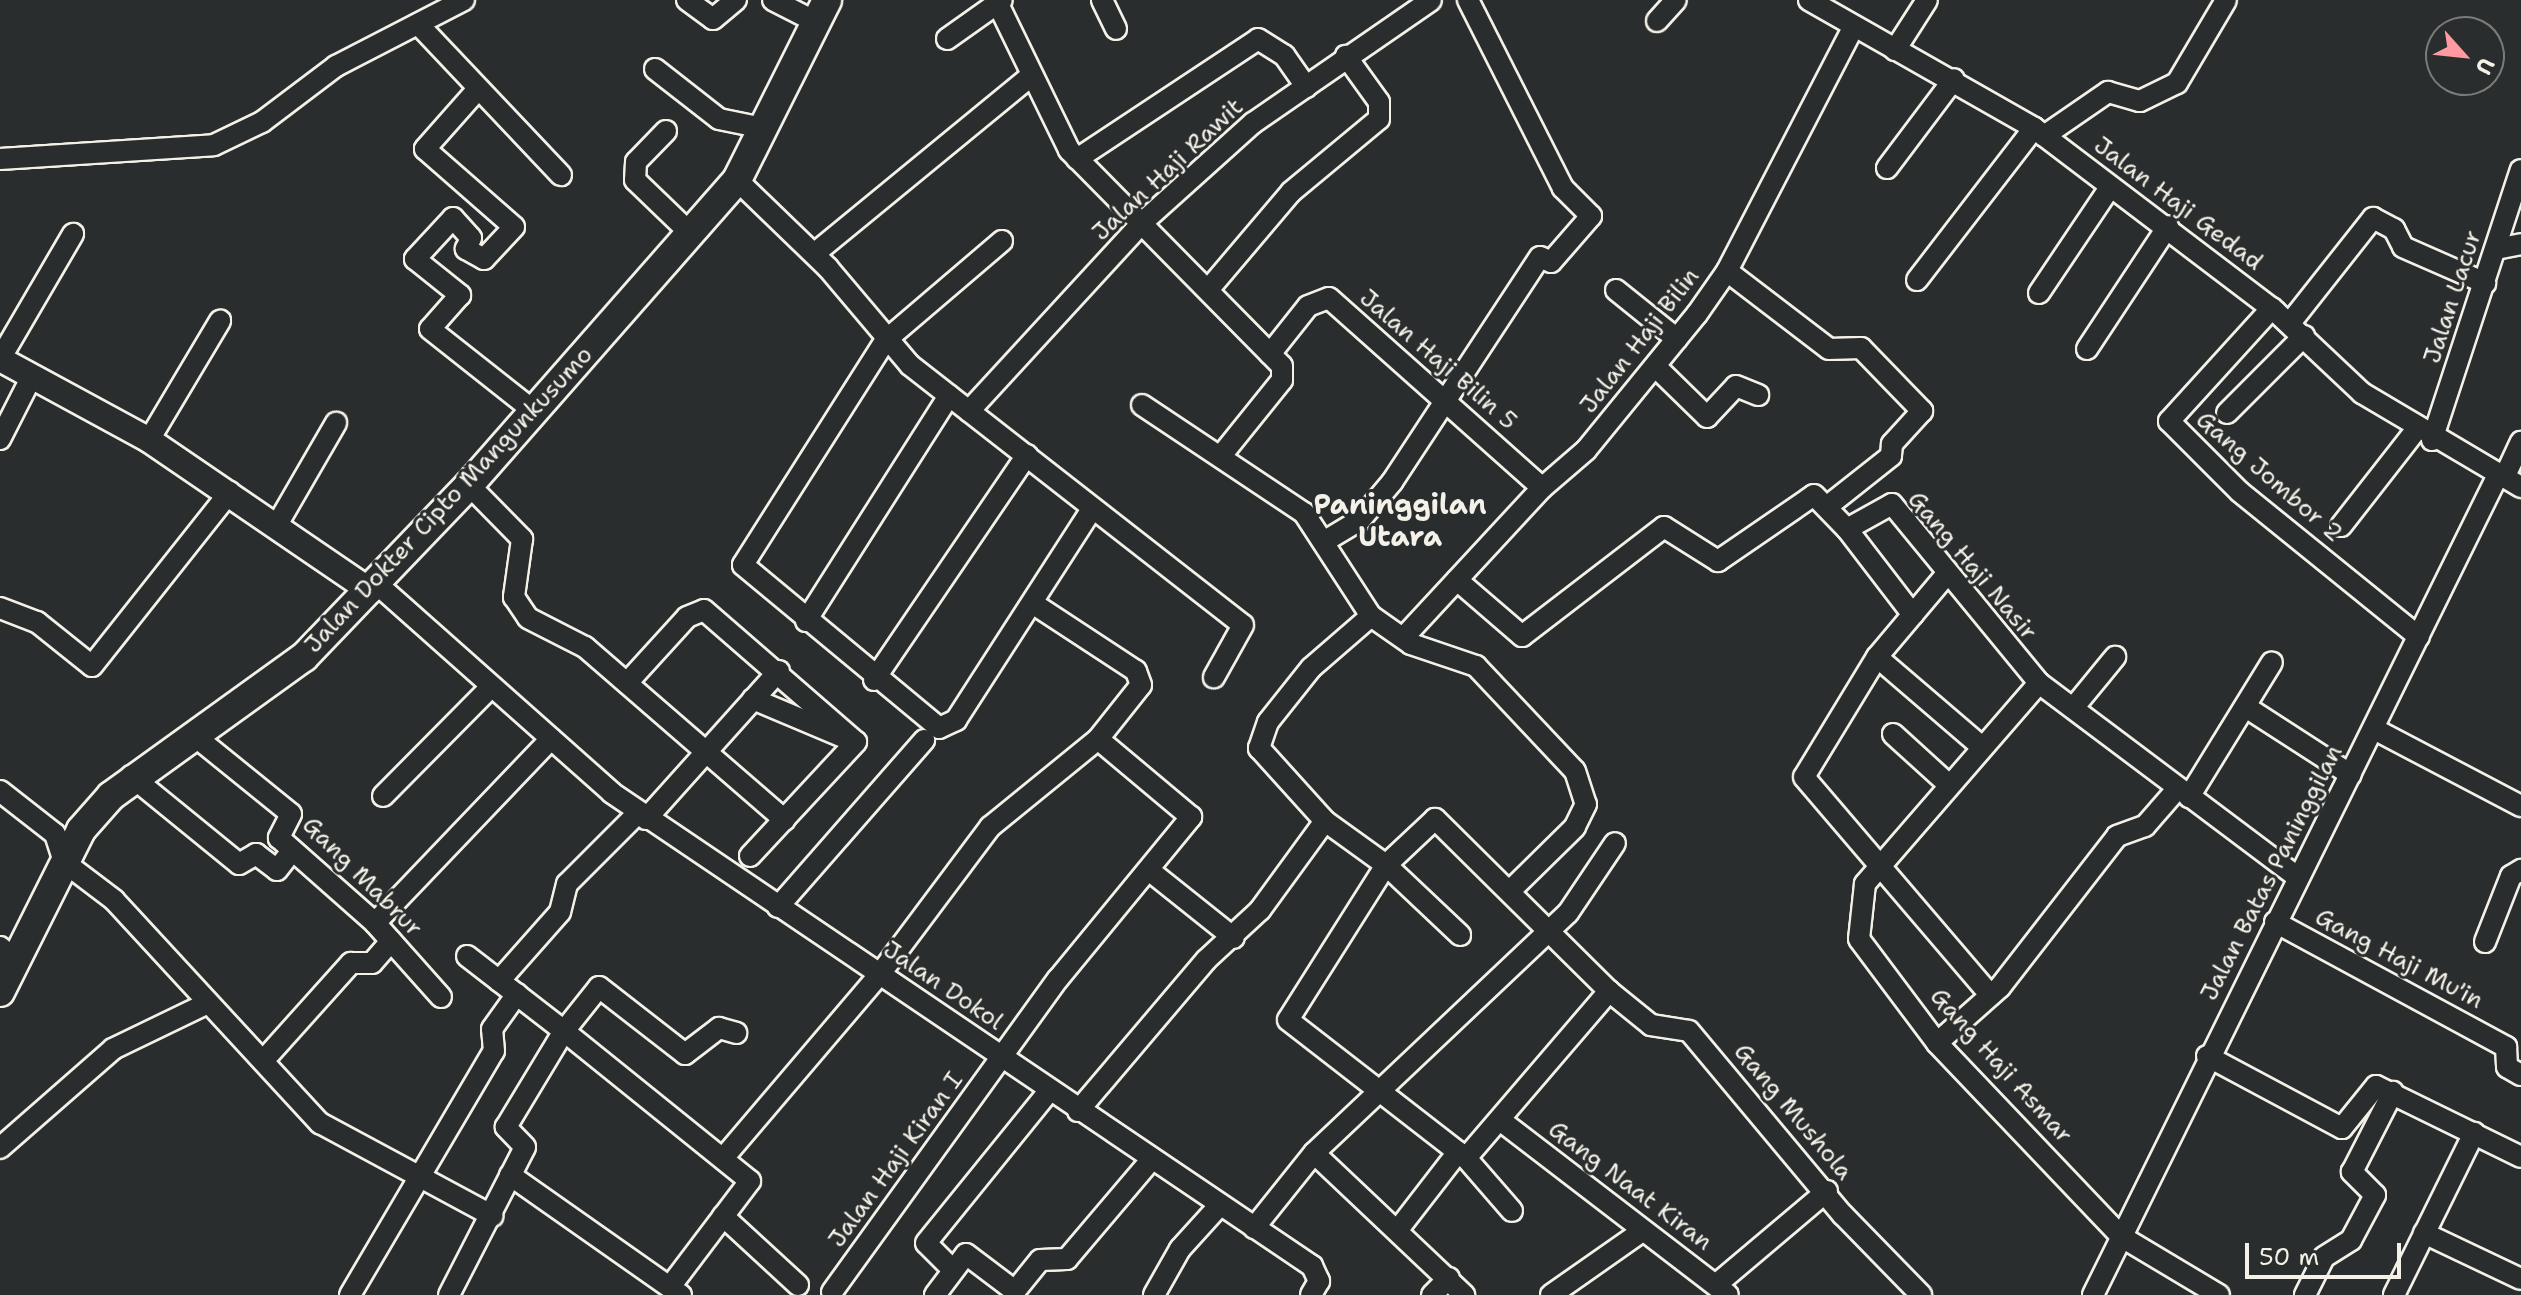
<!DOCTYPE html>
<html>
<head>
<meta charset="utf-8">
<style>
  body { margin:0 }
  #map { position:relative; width:2521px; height:1295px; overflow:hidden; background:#2a2d2e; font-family:"Shantell Sans",sans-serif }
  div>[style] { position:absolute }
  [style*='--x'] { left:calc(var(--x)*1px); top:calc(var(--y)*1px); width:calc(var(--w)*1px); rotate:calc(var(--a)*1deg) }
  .roads { filter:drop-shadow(2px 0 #f4f1e8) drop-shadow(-2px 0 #f4f1e8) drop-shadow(0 2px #f4f1e8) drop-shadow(0 -2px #f4f1e8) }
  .minor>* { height:20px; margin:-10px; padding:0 10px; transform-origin:10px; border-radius:10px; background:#2a2d2e }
  .tertiary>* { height:24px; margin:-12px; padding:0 12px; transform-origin:12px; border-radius:12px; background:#2a2d2e }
  .secondary>* { height:28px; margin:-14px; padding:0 14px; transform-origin:14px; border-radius:14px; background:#2a2d2e }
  span { translate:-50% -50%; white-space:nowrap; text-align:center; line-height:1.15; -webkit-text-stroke:6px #2a2d2e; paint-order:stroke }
  .street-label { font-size:24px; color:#f4f1e8 }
  .quarter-label { font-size:28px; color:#f4f1e8; font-weight:700 }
  .north { position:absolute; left:2425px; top:16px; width:80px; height:80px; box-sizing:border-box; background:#2a2d2e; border:2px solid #7b7b78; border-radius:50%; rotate:117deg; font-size:22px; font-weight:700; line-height:32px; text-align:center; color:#f4f1e8 }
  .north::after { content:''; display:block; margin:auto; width:28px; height:36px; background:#ff9aa2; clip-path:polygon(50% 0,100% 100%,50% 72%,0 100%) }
  .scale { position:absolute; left:2245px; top:1243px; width:156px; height:36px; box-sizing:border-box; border:4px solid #f4f1e8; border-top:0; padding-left:10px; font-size:24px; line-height:28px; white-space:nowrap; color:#f4f1e8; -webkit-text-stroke:6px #2a2d2e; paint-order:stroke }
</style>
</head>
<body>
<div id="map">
  <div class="roads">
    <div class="minor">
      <div style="--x:687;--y:0;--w:32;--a:36"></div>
      <div style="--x:713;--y:19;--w:30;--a:-40"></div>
      <div style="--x:773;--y:0;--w:48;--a:27.1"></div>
      <div style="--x:996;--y:0;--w:167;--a:64"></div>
      <div style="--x:1069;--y:150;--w:303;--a:45.4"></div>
      <div style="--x:1282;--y:366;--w:14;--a:90"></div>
      <div style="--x:1282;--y:380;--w:97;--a:128.8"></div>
      <div style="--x:1102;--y:0;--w:32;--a:64"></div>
      <div style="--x:1809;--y:0;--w:259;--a:29.6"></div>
      <div style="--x:2034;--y:128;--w:303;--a:37.2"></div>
      <div style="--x:2275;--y:311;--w:120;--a:43.3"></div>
      <div style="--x:2362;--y:393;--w:185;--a:30.6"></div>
      <div style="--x:1657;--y:21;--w:28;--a:-48"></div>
      <div style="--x:418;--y:24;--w:208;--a:46.6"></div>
      <div style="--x:947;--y:39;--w:67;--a:-35.3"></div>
      <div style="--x:1895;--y:50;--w:59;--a:-57.4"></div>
      <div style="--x:655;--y:69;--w:81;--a:38"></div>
      <div style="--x:719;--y:119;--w:45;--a:11.6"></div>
      <div style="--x:478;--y:89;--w:80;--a:131.5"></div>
      <div style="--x:425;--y:149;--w:118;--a:41.2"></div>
      <div style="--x:514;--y:227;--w:44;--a:133.2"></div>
      <div style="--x:484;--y:259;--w:21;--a:-151"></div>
      <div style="--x:466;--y:249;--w:12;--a:-66"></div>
      <div style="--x:471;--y:238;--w:27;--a:-132"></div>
      <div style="--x:453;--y:218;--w:56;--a:132.8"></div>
      <div style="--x:415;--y:259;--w:58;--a:38.7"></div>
      <div style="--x:460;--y:295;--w:45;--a:131.4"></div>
      <div style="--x:430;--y:329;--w:132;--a:38.3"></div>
      <div style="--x:666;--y:131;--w:43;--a:134.1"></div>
      <div style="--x:636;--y:162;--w:18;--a:93"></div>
      <div style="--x:635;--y:180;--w:76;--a:43.9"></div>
      <div style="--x:2044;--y:136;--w:78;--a:-34.5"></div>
      <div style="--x:2108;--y:92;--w:33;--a:16"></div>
      <div style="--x:2140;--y:101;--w:41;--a:-25.9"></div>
      <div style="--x:2177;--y:83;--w:96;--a:-59.4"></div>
      <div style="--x:0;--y:159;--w:214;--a:-3.7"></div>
      <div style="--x:214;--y:145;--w:53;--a:-25.6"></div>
      <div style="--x:262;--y:122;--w:93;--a:-37.1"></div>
      <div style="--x:336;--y:66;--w:144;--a:-27.3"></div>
      <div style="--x:1077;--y:159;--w:217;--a:-33.5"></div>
      <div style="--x:1258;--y:39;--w:31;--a:32"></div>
      <div style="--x:1284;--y:55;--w:39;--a:55"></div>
      <div style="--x:1887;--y:168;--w:111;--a:-53"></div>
      <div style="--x:737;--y:180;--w:127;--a:44"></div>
      <div style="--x:828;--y:268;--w:127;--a:49.8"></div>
      <div style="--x:910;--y:365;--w:422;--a:38"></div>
      <div style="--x:1243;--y:625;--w:60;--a:119.1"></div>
      <div style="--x:1002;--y:241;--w:154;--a:139.5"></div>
      <div style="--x:885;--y:341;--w:265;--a:122.4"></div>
      <div style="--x:743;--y:565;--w:255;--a:39.7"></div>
      <div style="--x:939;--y:728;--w:19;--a:-25"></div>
      <div style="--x:956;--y:720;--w:251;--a:-57.2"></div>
      <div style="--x:2496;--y:249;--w:25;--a:-11"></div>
      <div style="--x:814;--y:254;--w:277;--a:-39.4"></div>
      <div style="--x:1727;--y:271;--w:128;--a:37.4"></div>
      <div style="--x:1829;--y:349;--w:32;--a:-2"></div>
      <div style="--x:1861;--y:348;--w:88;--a:45.9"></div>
      <div style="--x:1922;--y:411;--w:45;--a:132.3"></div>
      <div style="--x:1892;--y:444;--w:12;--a:95"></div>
      <div style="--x:1891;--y:456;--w:80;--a:141.6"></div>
      <div style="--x:1917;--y:280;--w:192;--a:-52.4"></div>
      <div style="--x:1208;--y:290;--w:128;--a:-49.7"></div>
      <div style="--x:1291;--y:192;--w:114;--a:-39.7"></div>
      <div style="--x:1379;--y:119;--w:17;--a:-90"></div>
      <div style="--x:1379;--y:102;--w:57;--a:-125.7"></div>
      <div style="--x:1616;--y:290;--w:78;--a:38.8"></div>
      <div style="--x:2039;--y:293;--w:125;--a:-56.1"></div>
      <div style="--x:2272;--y:308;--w:153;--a:132.3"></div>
      <div style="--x:2169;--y:421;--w:100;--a:45"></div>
      <div style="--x:2240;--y:492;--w:230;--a:39"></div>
      <div style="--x:2290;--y:323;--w:134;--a:-51.7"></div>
      <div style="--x:2373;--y:218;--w:24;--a:28"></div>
      <div style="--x:2394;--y:229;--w:20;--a:63"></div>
      <div style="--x:2403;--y:247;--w:90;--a:23.7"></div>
      <div style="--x:2087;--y:349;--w:147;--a:-56.6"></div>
      <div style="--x:1270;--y:354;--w:61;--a:-51.6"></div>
      <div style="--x:1308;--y:306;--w:22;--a:-21"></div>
      <div style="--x:1329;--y:298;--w:285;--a:41.7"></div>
      <div style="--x:0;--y:359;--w:145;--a:-59.7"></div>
      <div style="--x:1657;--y:368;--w:70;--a:44.4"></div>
      <div style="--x:1707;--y:417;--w:42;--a:-46.9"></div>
      <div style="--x:1736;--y:386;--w:24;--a:22"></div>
      <div style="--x:1142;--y:405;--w:195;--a:33.7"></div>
      <div style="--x:1304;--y:513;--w:123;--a:57"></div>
      <div style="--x:1371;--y:616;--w:49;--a:35"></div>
      <div style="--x:1411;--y:644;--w:69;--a:18.7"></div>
      <div style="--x:1476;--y:666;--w:144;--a:46.7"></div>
      <div style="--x:1575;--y:771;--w:35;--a:72"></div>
      <div style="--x:1586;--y:804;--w:25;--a:116"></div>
      <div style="--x:1575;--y:827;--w:90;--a:135.5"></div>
      <div style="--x:969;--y:411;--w:257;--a:-47.4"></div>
      <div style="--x:1143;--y:222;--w:148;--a:-42"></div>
      <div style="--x:1253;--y:123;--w:216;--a:-34.6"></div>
      <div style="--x:2227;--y:413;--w:109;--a:-45"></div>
      <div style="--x:0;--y:439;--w:71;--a:-63.1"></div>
      <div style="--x:149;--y:440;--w:139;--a:-59.2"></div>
      <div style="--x:2432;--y:440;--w:284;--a:-71.8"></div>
      <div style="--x:2504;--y:478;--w:40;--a:-65"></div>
      <div style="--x:469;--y:485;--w:76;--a:45.5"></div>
      <div style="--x:522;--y:539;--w:59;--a:97.9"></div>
      <div style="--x:514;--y:597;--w:25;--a:56"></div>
      <div style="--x:528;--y:618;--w:64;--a:27"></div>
      <div style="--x:585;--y:647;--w:264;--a:40.9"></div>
      <div style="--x:278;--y:523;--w:116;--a:-59.9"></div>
      <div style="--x:2341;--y:526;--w:122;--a:-52"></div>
      <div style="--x:1847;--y:529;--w:108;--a:52.5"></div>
      <div style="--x:1325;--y:541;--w:41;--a:-31"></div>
      <div style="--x:1360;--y:520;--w:50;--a:-49.9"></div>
      <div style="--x:1392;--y:482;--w:269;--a:-56.7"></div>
      <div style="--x:1540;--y:257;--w:12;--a:24"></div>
      <div style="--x:1551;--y:262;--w:61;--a:-49"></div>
      <div style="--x:1591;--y:216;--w:40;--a:-135"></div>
      <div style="--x:1563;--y:188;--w:211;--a:-116.8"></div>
      <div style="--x:1946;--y:575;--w:107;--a:130.1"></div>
      <div style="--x:1877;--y:657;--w:140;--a:121.3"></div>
      <div style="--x:1804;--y:777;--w:287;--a:49.5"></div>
      <div style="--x:1457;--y:580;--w:86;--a:40.7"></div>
      <div style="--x:1522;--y:636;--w:179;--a:-37.5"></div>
      <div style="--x:1664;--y:527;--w:64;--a:32.2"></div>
      <div style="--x:1718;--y:561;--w:116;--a:-34.5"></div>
      <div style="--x:1814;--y:495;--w:47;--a:45.9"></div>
      <div style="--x:1847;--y:529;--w:51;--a:-29.1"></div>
      <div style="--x:1892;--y:504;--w:232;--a:50.6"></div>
      <div style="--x:2039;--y:683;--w:323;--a:36.9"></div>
      <div style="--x:377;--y:584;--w:314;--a:41.6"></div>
      <div style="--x:612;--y:793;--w:845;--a:34.05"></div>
      <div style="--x:1312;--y:1266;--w:17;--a:65"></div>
      <div style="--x:1319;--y:1281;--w:16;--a:120"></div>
      <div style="--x:0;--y:608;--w:40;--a:21"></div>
      <div style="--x:37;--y:622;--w:70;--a:38.7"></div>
      <div style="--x:92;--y:666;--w:222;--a:-51.6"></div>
      <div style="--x:1371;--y:616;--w:79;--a:139.1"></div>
      <div style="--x:1311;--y:668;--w:69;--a:128.5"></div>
      <div style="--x:1268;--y:722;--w:28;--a:109"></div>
      <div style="--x:1259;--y:748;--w:98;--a:47.9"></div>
      <div style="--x:1325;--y:821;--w:75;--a:35.8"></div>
      <div style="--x:1386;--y:865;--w:102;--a:43.4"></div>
      <div style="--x:806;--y:621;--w:267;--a:-57.6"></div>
      <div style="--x:1404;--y:637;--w:203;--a:-47.2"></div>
      <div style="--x:1542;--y:488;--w:58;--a:-40.8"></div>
      <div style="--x:1586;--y:450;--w:176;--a:-50.8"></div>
      <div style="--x:1697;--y:314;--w:52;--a:-55.1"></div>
      <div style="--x:1727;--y:271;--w:274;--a:-62.6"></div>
      <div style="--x:1877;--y:657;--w:138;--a:40.6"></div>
      <div style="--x:874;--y:680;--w:272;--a:-55.8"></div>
      <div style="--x:627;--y:683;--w:89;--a:-47.7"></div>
      <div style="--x:687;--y:617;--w:18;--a:-22"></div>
      <div style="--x:704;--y:610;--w:201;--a:41"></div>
      <div style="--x:2039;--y:683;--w:266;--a:130.9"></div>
      <div style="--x:1865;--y:884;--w:55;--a:96.2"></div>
      <div style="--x:1859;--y:939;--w:130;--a:53.1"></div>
      <div style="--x:1937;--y:1043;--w:268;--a:46.4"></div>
      <div style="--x:2122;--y:1237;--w:113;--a:30.9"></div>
      <div style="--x:753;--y:699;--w:103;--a:22.8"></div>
      <div style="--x:2074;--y:707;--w:65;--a:-50.6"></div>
      <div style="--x:2249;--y:709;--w:121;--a:32.9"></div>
      <div style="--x:2376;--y:730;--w:164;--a:27.7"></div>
      <div style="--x:1893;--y:734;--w:76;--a:42.3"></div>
      <div style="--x:196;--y:737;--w:122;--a:39"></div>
      <div style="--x:291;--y:814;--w:27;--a:117"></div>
      <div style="--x:279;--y:838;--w:128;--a:41.5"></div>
      <div style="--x:375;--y:923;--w:99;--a:48.3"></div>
      <div style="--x:131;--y:776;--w:139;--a:39.2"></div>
      <div style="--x:239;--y:864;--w:20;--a:-30"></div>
      <div style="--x:256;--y:854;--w:26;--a:37"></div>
      <div style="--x:277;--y:870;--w:24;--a:-52"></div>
      <div style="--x:0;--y:791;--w:70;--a:38"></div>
      <div style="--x:55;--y:834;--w:29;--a:72"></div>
      <div style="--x:64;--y:862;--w:63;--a:37.2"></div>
      <div style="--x:114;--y:900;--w:304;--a:47.3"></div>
      <div style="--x:320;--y:1123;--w:196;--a:28.3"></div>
      <div style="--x:383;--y:796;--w:153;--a:-45.3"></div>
      <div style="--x:2189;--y:797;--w:158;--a:-58.4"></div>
      <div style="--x:646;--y:819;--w:199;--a:-48.1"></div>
      <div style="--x:750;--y:856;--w:156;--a:-47.1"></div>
      <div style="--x:1150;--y:871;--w:107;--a:38.6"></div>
      <div style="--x:778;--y:907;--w:222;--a:-48.8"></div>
      <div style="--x:2275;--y:922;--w:263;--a:28.4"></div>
      <div style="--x:2506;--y:1047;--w:20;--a:87"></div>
      <div style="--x:2507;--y:1067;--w:16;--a:30"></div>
      <div style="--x:375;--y:923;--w:255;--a:-46.3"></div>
      <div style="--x:2485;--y:942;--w:71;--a:-68.5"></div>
      <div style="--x:2511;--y:876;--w:12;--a:-31"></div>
      <div style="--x:0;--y:947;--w:21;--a:41"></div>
      <div style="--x:467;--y:956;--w:123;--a:37.7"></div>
      <div style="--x:564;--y:1031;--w:56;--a:-51.5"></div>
      <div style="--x:599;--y:987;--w:109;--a:37.9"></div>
      <div style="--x:685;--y:1054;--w:43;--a:-37.4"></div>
      <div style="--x:719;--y:1028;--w:18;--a:16"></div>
      <div style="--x:499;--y:981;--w:92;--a:-48.5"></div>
      <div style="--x:560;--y:912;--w:29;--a:-76"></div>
      <div style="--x:567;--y:884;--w:100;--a:-45"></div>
      <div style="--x:1609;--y:991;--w:54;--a:39"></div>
      <div style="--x:1651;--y:1025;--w:38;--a:9"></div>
      <div style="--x:1689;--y:1031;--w:240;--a:50.1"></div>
      <div style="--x:1843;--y:1215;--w:112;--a:45.7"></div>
      <div style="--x:1937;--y:1043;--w:84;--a:-41.6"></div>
      <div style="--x:2000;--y:987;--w:191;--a:-52.2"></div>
      <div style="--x:2117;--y:836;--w:30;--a:-20"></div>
      <div style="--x:2145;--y:826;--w:50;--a:-49"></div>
      <div style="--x:2207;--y:1056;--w:153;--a:28.1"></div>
      <div style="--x:2342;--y:1128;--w:54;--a:-51"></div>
      <div style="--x:2376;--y:1086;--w:161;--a:26.1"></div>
      <div style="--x:263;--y:1061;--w:132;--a:-48.1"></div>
      <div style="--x:351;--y:963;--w:21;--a:0"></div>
      <div style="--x:372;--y:963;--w:29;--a:-49"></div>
      <div style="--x:1078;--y:1111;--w:198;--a:-49.7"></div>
      <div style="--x:1206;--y:960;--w:74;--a:-42.8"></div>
      <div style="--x:1260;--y:910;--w:110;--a:-53.9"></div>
      <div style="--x:1500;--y:1120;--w:287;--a:37.5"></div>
      <div style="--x:0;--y:1148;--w:150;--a:-41.2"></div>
      <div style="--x:113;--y:1049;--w:103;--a:-25.8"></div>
      <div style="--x:1314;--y:1153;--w:349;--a:-43.4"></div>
      <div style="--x:1568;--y:913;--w:84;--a:-56.1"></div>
      <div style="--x:725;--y:1156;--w:239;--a:-49.6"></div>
      <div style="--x:880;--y:974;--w:184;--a:-53.2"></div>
      <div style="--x:990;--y:827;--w:139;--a:-39.2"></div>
      <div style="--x:1098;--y:739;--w:69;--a:-51.5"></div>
      <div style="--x:1141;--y:685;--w:15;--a:-110"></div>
      <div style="--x:1136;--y:671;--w:122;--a:-146.7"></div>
      <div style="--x:1466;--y:1158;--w:220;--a:-49.4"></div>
      <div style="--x:1609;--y:991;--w:245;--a:-135.3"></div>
      <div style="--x:1435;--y:819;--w:67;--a:136.8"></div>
      <div style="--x:1386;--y:865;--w:183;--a:122.3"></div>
      <div style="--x:1288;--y:1020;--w:225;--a:37.8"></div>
      <div style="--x:1466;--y:1158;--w:70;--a:49"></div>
      <div style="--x:510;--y:1175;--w:209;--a:35.1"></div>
      <div style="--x:723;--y:1216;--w:102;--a:42.6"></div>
      <div style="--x:1400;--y:1227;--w:95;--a:-52.3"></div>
      <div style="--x:1254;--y:1228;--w:96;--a:-51.3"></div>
      <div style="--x:1314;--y:1153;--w:207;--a:43.4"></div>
      <div style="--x:2424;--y:1233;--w:107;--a:25.4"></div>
      <div style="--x:951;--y:1268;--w:35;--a:-135"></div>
      <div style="--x:926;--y:1243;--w:196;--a:-51"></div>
      <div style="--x:1717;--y:1284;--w:144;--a:-40.2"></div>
      <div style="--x:832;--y:1292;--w:386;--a:-54.2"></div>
      <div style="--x:1058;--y:979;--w:210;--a:-50.6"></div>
      <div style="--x:1191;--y:817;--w:121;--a:-140"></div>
      <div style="--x:350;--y:1295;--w:283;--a:-59.5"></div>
      <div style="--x:494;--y:1051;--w:22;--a:-95"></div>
      <div style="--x:492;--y:1029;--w:43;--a:-54.5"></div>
      <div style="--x:449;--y:1295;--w:166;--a:-62.8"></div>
      <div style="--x:525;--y:1147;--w:28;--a:-134"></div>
      <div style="--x:506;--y:1127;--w:112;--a:-58.9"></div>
      <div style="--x:564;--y:1031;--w:239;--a:38.9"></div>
      <div style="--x:750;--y:1181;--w:129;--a:127.1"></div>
      <div style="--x:935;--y:1295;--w:51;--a:-52.9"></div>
      <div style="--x:966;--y:1254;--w:61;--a:37.1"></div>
      <div style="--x:1015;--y:1291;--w:40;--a:-51"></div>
      <div style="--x:1040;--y:1260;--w:27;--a:-2"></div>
      <div style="--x:1067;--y:1259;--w:130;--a:-49.7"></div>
      <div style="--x:1154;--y:1295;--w:53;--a:-60.5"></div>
      <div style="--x:1180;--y:1249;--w:58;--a:-47.8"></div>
      <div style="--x:1432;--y:1295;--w:24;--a:-45"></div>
      <div style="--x:1551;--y:1295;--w:110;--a:-35"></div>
      <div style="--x:2093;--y:1295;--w:915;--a:-63.72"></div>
      <div style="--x:2305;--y:1295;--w:42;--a:-63.4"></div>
      <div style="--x:2324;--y:1257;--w:32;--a:-32"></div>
      <div style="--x:2351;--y:1240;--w:51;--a:-61.9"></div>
      <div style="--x:2375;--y:1195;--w:33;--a:-135"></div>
      <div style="--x:2352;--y:1172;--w:90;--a:-62.9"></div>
      <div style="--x:2394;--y:1295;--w:181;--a:-63.7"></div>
    </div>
    <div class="tertiary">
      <div style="--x:0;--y:359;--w:170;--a:28.5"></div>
      <div style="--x:149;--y:440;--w:268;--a:34.3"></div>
    </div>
    <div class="secondary">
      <div style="--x:0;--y:992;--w:181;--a:-63.4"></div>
      <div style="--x:81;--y:830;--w:45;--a:-48.6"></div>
      <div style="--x:111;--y:796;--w:238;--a:-35.8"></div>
      <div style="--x:304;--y:657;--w:238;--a:-46.2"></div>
      <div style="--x:469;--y:485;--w:406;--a:-48.7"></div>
      <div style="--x:737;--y:180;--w:201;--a:-63.4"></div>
    </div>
  </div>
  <div class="street-label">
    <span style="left:1168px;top:170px;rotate:-43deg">Jalan Haji Rawit</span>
    <span style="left:2178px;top:204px;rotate:37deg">Jalan Haji Gedad</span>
    <span style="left:2453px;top:297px;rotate:-72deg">Jalan Lacur</span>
    <span style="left:1640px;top:341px;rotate:-52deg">Jalan Haji Bilin</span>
    <span style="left:1438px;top:360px;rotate:41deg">Jalan Haji Bilin 5</span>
    <span style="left:2269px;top:477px;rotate:41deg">Gang Jombor 2</span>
    <span style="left:449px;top:500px;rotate:-47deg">Jalan Dokter Cipto Mangunkusumo</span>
    <span style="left:1972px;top:566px;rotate:50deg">Gang Haji Nasir</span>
    <span style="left:2272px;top:873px;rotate:-63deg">Jalan Batas Paninggilan</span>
    <span style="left:362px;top:877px;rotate:45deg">Gang Mabrur</span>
    <span style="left:2399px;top:959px;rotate:28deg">Gang Haji Mu'in</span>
    <span style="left:943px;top:986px;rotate:34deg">Jalan Dokol</span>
    <span style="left:2001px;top:1066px;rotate:48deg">Gang Haji Asmar</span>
    <span style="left:1793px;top:1112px;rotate:50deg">Gang Mushola</span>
    <span style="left:896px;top:1160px;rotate:-54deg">Jalan Haji Kiran I</span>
    <span style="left:1630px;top:1186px;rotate:37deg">Gang Naat Kiran</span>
  </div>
  <div class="quarter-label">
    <span style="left:1400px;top:520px">Paninggilan<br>Utara</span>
  </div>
  <div class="north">U</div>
  <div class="scale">50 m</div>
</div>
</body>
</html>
